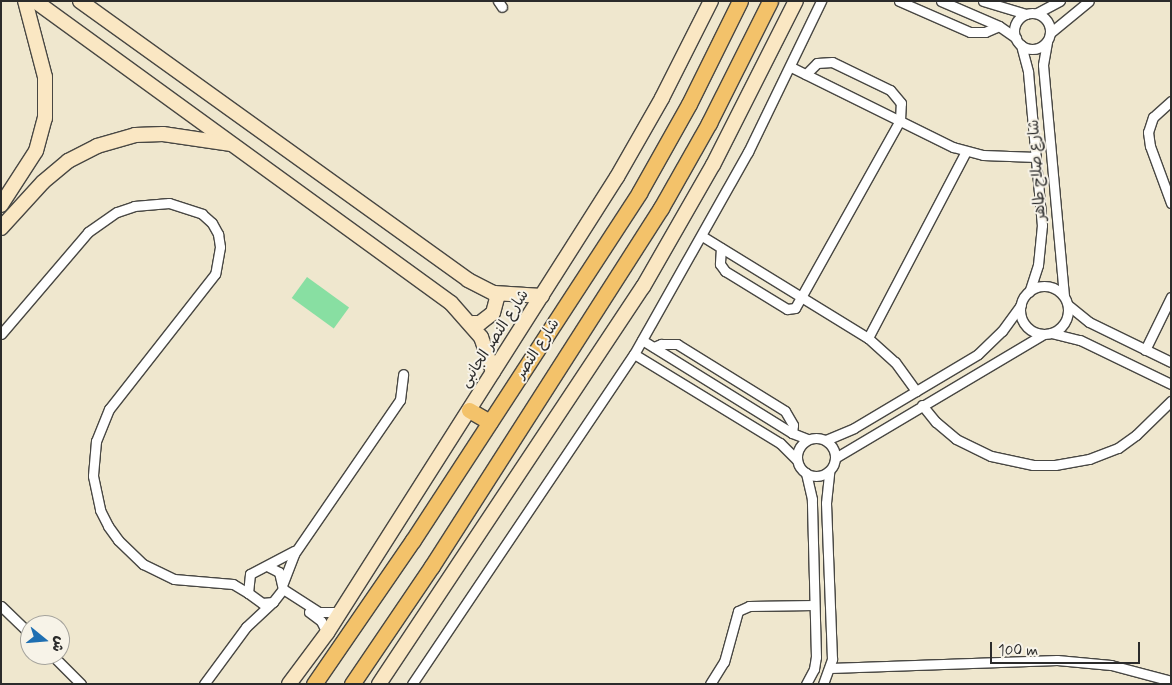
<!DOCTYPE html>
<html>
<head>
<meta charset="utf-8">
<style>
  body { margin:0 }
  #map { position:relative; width:1172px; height:685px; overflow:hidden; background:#efe7ce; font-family:Mynerve,"Playpen Sans Arabic",sans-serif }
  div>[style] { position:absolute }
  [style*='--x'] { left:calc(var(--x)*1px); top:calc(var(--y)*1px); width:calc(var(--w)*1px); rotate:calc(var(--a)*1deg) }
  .green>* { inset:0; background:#88dfa2; transform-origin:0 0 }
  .roads { filter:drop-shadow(1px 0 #484743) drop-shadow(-1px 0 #484743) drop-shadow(0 1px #484743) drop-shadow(0 -1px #484743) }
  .street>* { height:9px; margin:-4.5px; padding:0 4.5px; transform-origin:4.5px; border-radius:4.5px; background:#fff }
  .street>.ring { margin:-4.5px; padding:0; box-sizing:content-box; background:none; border:9px solid #fff; border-radius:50% }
  .secondary>* { height:14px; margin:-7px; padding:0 7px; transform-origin:7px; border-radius:7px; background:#fae7c3 }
  .primary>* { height:15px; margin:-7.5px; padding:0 7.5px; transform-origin:7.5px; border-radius:7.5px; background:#f3c26a }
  span { translate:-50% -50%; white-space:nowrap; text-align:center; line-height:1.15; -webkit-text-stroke:4px #f7f3e8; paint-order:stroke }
  .street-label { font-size:15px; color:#2b2b2b }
  .frame { position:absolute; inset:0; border:2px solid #2b2b2b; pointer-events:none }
  .north { position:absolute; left:20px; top:615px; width:50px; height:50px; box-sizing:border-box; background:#f7f3e8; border:1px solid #a5a39c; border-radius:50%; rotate:107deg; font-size:14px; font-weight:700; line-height:20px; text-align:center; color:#2b2b2b }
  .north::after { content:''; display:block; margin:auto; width:18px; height:22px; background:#1f6fb2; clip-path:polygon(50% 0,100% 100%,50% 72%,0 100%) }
  .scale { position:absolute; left:990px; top:642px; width:150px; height:22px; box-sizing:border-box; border:2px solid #2b2b2b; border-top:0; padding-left:6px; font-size:15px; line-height:18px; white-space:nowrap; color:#2b2b2b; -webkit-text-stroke:4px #f7f3e8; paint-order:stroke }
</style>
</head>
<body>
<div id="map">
  <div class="green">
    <div style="left:307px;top:277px;width:52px;height:26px;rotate:36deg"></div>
  </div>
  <div class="roads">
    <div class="street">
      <div style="--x:498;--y:1;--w:7;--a:56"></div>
      <div style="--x:899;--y:1;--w:77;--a:23.6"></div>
      <div style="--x:970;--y:32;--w:15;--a:0"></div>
      <div style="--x:985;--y:32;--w:15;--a:-23"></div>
      <div style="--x:941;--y:1;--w:63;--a:23.3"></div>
      <div style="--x:999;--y:26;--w:21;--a:35"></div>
      <div style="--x:983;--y:1;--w:45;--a:16.8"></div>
      <div class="ring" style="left:1014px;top:13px;width:27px;height:27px"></div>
      <div style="--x:1037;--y:13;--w:26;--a:-28"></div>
      <div style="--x:1050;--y:33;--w:50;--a:-39.4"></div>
      <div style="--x:1047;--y:42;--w:23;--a:100"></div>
      <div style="--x:1043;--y:65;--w:232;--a:84.8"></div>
      <div style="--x:1021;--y:45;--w:28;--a:75"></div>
      <div style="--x:1028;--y:72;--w:154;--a:84.8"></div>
      <div style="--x:1042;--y:225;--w:40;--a:95.7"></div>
      <div style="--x:1038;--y:265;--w:28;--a:108"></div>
      <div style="--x:791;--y:67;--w:181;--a:26.3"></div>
      <div style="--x:953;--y:147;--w:31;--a:15"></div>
      <div style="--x:983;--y:155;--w:53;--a:2.2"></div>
      <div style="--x:1171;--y:101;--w:24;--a:138"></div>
      <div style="--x:1153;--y:117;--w:16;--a:108"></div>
      <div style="--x:1148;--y:132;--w:14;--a:82"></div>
      <div style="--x:1150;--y:146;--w:61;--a:69.8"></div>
      <div style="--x:702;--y:236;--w:195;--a:31.6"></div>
      <div style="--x:868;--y:338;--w:36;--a:42"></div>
      <div style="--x:895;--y:362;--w:36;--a:54"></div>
      <div style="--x:721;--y:248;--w:16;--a:94"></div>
      <div style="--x:720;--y:264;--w:9;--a:54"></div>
      <div style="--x:725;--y:271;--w:73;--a:31.5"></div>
      <div style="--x:787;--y:309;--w:8;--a:-7"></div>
      <div style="--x:795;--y:308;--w:215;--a:-60.8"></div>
      <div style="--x:900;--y:120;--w:17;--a:-87"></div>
      <div style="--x:901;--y:103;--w:17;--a:-130"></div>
      <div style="--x:890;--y:90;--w:64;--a:-154.2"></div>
      <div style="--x:832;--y:62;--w:15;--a:176"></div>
      <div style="--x:817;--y:63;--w:16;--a:135"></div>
      <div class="ring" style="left:1020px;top:286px;width:39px;height:39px"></div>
      <div style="--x:1068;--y:305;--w:27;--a:39"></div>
      <div style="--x:1089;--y:322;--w:91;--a:26"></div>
      <div style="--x:1051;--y:333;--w:30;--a:14"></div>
      <div style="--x:1080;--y:340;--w:101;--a:25.8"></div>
      <div style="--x:1;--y:334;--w:134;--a:-49.5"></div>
      <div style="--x:88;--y:232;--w:35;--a:-35"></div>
      <div style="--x:117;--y:212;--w:18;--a:-19"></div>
      <div style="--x:134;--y:206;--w:35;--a:-5"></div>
      <div style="--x:169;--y:203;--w:35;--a:18"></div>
      <div style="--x:202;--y:214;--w:13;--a:42"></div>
      <div style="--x:212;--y:223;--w:13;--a:61"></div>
      <div style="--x:218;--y:234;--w:13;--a:81"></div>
      <div style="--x:220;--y:247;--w:27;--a:100"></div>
      <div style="--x:215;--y:274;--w:172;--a:128.1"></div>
      <div style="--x:109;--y:409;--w:35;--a:112"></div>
      <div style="--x:96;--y:441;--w:35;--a:95"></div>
      <div style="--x:93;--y:476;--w:35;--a:78"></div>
      <div style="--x:100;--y:510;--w:18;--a:63"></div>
      <div style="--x:108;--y:526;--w:17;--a:54"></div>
      <div style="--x:118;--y:540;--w:35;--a:44"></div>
      <div style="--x:143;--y:564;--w:34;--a:26"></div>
      <div style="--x:174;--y:579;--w:59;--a:4.8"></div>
      <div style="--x:233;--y:584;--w:17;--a:31"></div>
      <div style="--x:868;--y:338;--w:211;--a:-62.3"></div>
      <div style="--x:642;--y:340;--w:176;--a:31.8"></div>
      <div style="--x:792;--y:433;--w:17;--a:21"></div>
      <div style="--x:654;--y:347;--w:8;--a:-23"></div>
      <div style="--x:661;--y:344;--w:16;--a:0"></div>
      <div style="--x:677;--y:344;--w:127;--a:31.8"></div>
      <div style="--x:785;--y:411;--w:16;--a:60"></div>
      <div style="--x:793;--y:425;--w:8;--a:97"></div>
      <div style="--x:1145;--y:350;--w:59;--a:-63.9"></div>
      <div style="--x:634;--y:354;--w:171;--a:31.4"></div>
      <div style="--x:780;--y:443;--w:24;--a:45"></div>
      <div style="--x:922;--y:405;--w:22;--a:51"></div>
      <div style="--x:936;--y:422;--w:26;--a:40"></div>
      <div style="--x:956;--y:439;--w:39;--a:26"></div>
      <div style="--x:991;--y:456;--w:43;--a:12.1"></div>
      <div style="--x:1033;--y:465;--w:22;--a:0"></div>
      <div style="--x:1055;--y:465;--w:35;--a:-10"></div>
      <div style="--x:1089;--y:459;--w:31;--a:-21"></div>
      <div style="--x:1118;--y:448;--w:22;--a:-36"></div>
      <div style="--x:1136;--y:435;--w:49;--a:-44.2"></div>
      <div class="ring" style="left:797px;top:438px;width:29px;height:29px"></div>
      <div style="--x:826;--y:440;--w:30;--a:-23"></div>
      <div style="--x:854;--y:428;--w:144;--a:-30.8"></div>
      <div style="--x:978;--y:354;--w:33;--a:-44"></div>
      <div style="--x:1002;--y:331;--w:32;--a:-54"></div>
      <div style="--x:835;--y:458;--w:243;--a:-30.7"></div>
      <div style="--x:269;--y:567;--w:11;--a:27"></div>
      <div style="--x:279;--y:572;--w:17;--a:77"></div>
      <div style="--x:283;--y:589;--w:16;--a:128"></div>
      <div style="--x:273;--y:602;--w:11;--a:175"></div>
      <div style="--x:262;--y:603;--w:17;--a:-144"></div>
      <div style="--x:248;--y:593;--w:19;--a:-84"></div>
      <div style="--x:250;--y:574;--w:50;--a:-27.6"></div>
      <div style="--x:283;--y:583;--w:31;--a:-69"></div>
      <div style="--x:294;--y:554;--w:187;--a:-55.5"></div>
      <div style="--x:400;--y:400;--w:26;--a:-83"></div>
      <div style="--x:283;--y:589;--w:43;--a:32.6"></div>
      <div style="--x:319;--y:612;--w:21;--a:0"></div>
      <div style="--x:1;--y:606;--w:40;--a:44"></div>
      <div style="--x:309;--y:612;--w:15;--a:37"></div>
      <div style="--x:321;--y:621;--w:13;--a:63"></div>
      <div style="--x:52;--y:655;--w:41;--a:45"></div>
      <div style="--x:830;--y:668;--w:227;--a:-2"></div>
      <div style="--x:1057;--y:660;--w:54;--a:5.3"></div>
      <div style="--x:1111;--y:665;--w:62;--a:14.9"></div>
      <div style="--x:204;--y:684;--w:71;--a:-53.6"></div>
      <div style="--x:246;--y:627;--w:37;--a:-43"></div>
      <div style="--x:412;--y:684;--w:398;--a:-56.1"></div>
      <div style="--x:634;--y:354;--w:232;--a:-60.6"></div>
      <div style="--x:748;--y:152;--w:168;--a:-64.2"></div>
      <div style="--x:710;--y:684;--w:26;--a:-58"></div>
      <div style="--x:724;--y:662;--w:53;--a:-74.6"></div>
      <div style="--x:738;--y:611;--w:12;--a:-24"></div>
      <div style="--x:749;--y:606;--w:65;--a:-0.9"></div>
      <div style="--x:806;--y:684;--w:17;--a:-62"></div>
      <div style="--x:814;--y:669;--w:12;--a:-81"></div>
      <div style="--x:816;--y:657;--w:158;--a:-91.5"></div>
      <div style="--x:812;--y:499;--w:27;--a:-103"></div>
      <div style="--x:823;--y:684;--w:27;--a:-70"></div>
      <div style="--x:832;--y:659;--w:156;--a:-92.2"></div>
      <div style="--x:826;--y:503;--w:31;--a:-84"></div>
    </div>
    <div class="secondary">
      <div style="--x:35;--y:1;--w:514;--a:35.98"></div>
      <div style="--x:451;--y:303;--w:45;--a:48.6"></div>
      <div style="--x:481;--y:337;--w:37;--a:71"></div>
      <div style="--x:80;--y:1;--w:478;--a:35.7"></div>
      <div style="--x:468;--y:280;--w:29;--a:27"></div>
      <div style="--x:494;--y:293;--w:48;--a:3.6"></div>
      <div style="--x:1;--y:205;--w:64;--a:-57.1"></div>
      <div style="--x:36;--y:151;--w:34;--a:-75"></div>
      <div style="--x:45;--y:118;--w:41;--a:-90"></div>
      <div style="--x:45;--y:77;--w:79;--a:-104.7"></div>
      <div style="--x:1;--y:228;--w:62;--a:-47.6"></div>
      <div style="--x:43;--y:182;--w:33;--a:-40"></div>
      <div style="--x:68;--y:161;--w:33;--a:-27"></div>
      <div style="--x:97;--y:146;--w:40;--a:-16"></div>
      <div style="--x:135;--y:135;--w:28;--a:-2"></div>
      <div style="--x:163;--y:134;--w:69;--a:8.4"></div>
      <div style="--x:473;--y:323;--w:7;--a:0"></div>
      <div style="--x:480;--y:323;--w:16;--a:-38"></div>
      <div style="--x:493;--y:313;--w:16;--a:-75"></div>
      <div style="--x:497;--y:298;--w:6;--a:-121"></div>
      <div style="--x:289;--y:684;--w:64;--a:-53.3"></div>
      <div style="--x:327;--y:633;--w:540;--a:-57.55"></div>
      <div style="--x:617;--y:177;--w:91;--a:-60.3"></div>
      <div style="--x:662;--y:98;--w:109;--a:-63.2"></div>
      <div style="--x:379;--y:684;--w:477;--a:-56.4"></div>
      <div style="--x:643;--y:287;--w:141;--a:-60.2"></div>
      <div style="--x:713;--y:165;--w:184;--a:-63.2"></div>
    </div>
    <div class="primary">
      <div style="--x:469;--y:410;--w:24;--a:30"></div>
      <div style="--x:314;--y:684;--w:175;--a:-55.5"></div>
      <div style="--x:413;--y:540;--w:414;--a:-56.9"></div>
      <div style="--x:639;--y:193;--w:102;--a:-60.7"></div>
      <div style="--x:689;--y:104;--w:115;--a:-63.7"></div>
      <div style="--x:352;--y:684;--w:143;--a:-55.9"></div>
      <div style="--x:432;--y:566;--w:425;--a:-57.4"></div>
      <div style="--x:661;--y:208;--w:98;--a:-60.5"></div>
      <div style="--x:709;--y:123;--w:136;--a:-63.4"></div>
    </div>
  </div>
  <div class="street-label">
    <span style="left:1038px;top:170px;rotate:-94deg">شارع صلاح طاهر</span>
    <span style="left:495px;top:339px;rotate:-57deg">شارع النصر الجانبى</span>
    <span style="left:538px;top:349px;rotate:-57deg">شارع النصر</span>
  </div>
  <div class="frame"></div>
  <div class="north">ش</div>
  <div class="scale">100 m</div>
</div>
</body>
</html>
